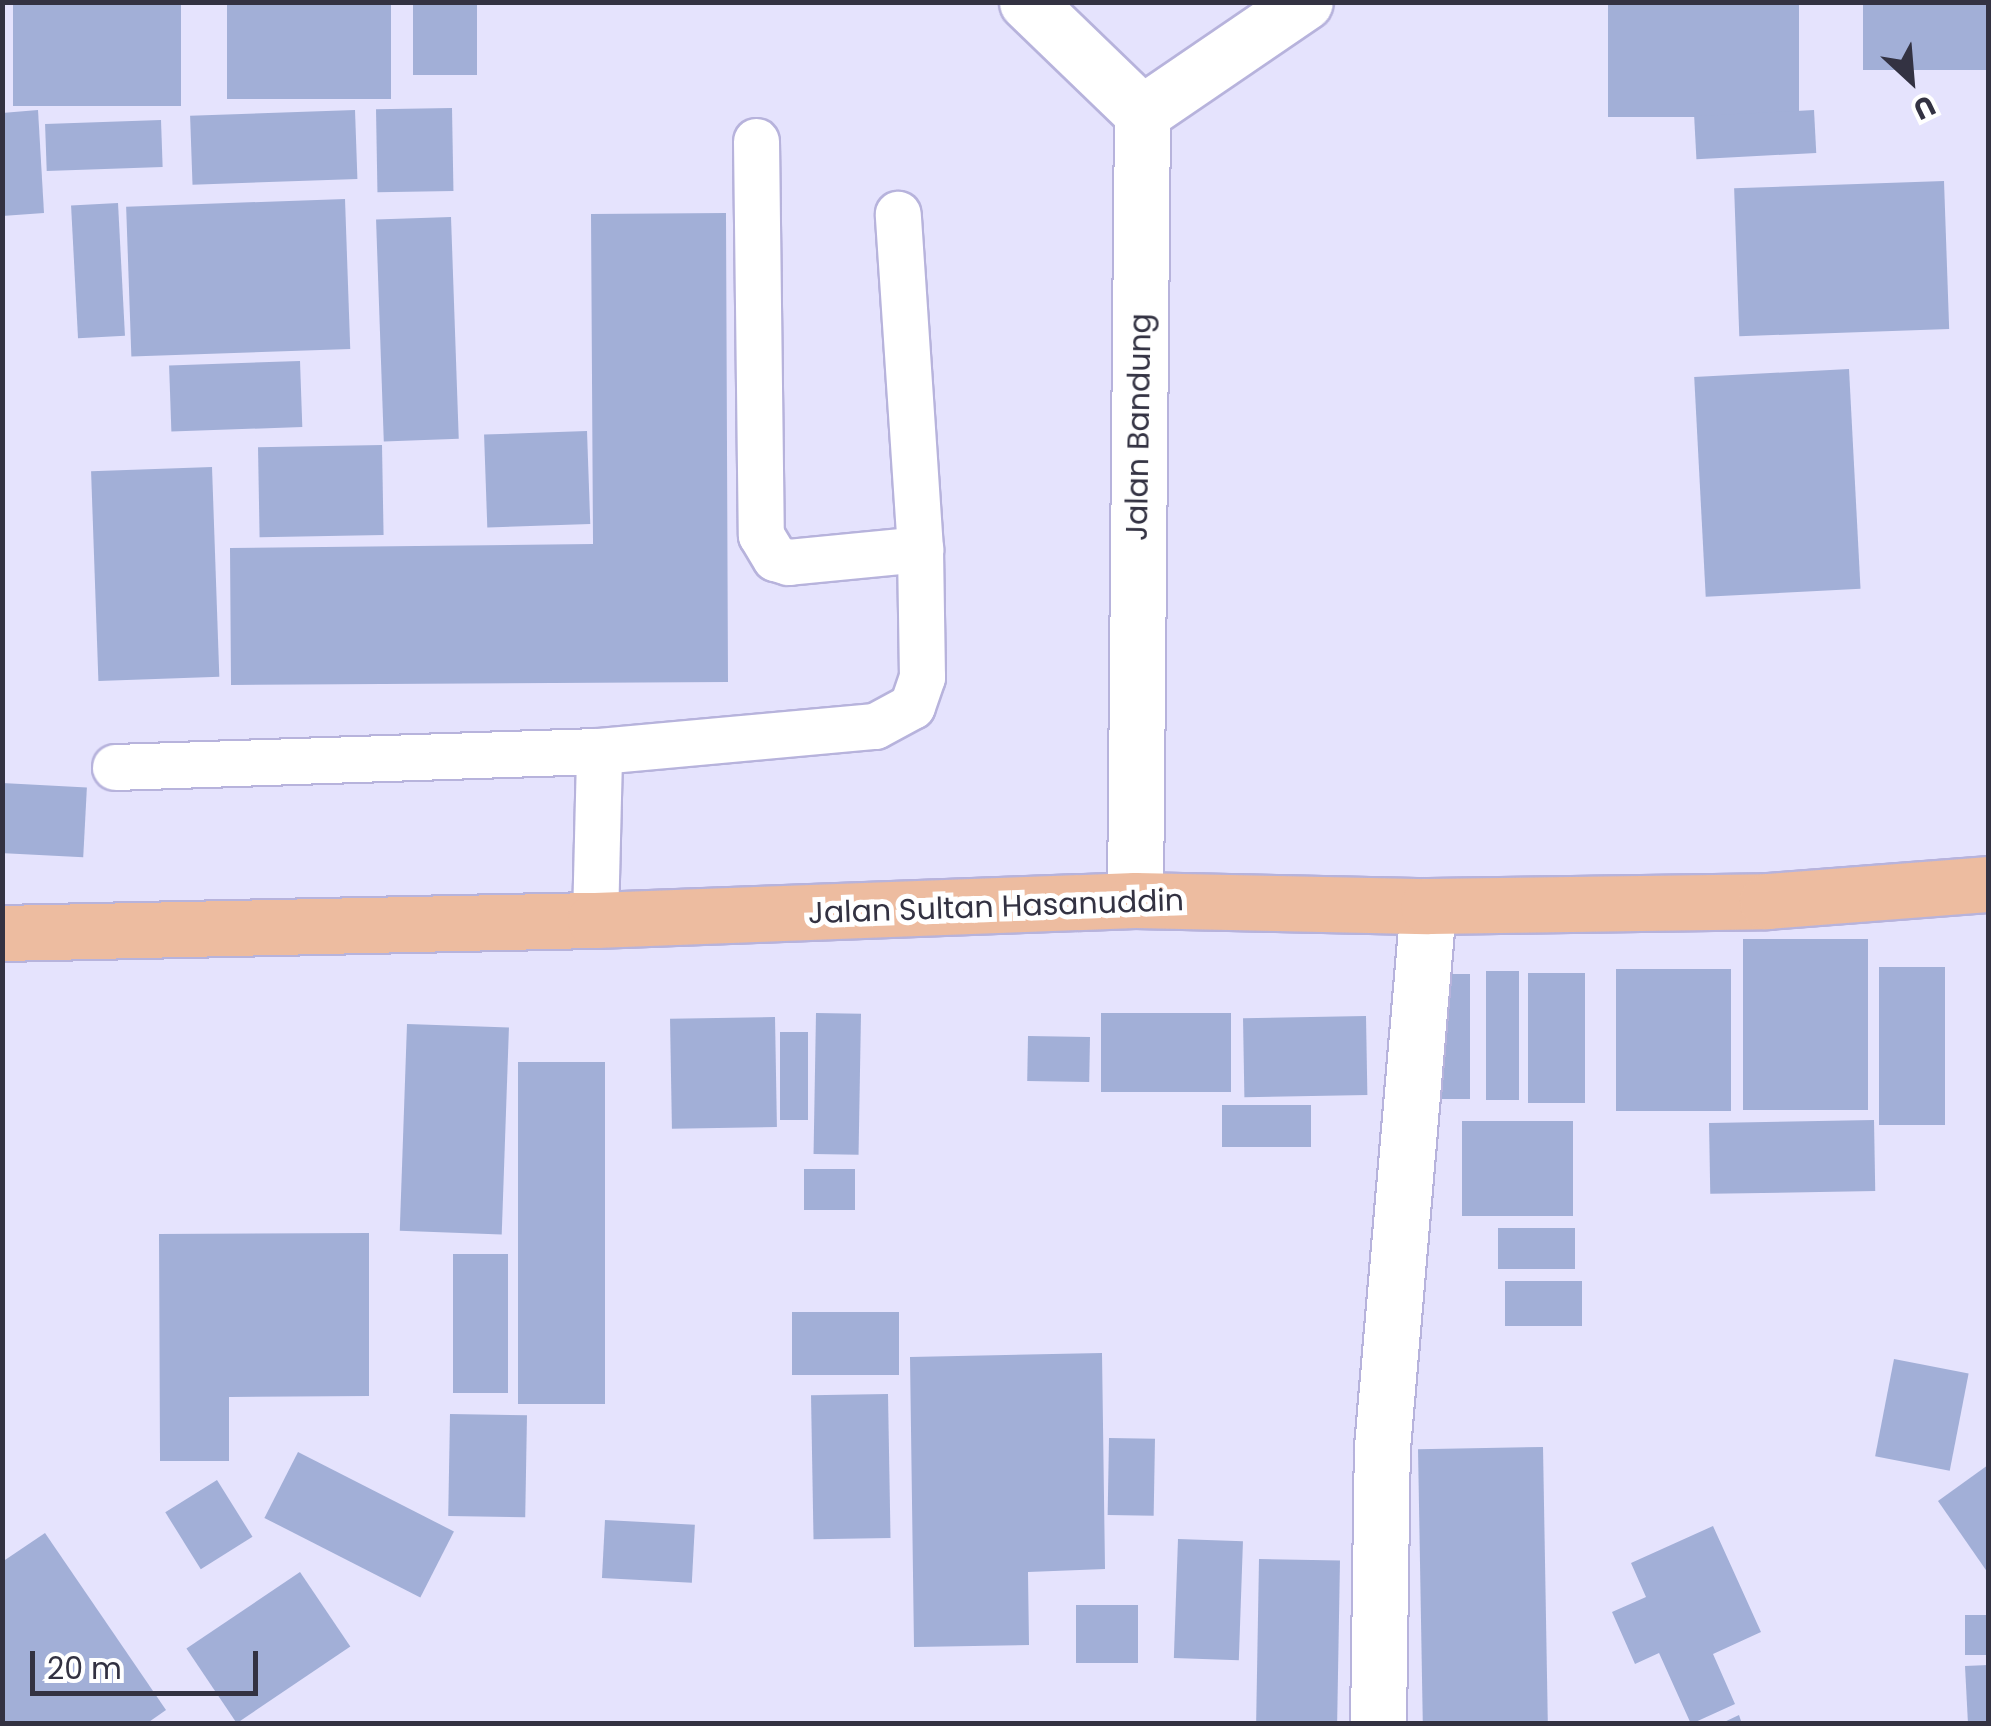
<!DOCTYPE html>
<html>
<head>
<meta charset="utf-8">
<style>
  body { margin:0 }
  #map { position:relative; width:1991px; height:1726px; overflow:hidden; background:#e5e3fd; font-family:Poppins,sans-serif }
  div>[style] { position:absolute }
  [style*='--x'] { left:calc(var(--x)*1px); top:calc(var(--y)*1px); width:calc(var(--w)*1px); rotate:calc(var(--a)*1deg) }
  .building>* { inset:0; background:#a2afd7; transform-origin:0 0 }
  .roads { filter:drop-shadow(2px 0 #b7b3dc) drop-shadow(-2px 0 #b7b3dc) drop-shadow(0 2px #b7b3dc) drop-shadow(0 -2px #b7b3dc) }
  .service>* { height:45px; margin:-22.5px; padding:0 22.5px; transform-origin:22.5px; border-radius:22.5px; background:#fff }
  .minor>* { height:55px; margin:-27.5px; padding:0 27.5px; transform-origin:27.5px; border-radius:27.5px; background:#fff }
  .primary>* { height:55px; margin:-27.5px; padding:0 27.5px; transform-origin:27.5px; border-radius:27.5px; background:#edbca0 }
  span { translate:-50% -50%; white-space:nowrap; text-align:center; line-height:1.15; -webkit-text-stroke:10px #fff; paint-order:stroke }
  .street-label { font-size:30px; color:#333242 }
  .frame { position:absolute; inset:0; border:5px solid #333242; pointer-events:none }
  .north { position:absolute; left:1861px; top:30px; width:100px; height:100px; -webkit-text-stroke:8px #fff; paint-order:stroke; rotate:154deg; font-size:28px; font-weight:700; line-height:40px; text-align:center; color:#333242 }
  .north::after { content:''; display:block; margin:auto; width:35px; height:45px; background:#333242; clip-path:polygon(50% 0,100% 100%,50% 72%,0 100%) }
  .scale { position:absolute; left:30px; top:1651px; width:228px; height:45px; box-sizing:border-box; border:5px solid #333242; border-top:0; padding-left:12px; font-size:30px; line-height:35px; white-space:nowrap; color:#333242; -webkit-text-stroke:8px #fff; paint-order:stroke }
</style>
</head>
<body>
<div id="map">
  <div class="building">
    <div style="left:13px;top:2px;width:168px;height:104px"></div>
    <div style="left:227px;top:2px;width:164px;height:97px"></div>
    <div style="left:413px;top:2px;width:64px;height:73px"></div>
    <div style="left:1608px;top:2px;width:191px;height:115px"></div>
    <div style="left:1863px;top:2px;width:125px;height:68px"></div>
    <div style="left:452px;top:108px;width:83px;height:76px;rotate:89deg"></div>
    <div style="clip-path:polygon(38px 110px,44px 213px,2px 216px,2px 113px)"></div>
    <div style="left:355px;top:110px;width:69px;height:165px;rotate:88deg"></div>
    <div style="left:1814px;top:110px;width:43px;height:120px;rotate:87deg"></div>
    <div style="left:161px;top:120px;width:47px;height:116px;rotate:88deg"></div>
    <div style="left:1944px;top:181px;width:148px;height:210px;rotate:88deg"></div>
    <div style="left:345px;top:199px;width:150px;height:219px;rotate:88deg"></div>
    <div style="left:118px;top:203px;width:133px;height:47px;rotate:87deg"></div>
    <div style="clip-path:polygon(726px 213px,728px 682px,231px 685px,230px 548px,593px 544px,591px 214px)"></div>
    <div style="left:451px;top:217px;width:222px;height:75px;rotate:88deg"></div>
    <div style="left:300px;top:361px;width:66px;height:131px;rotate:88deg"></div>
    <div style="left:1849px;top:369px;width:220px;height:155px;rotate:87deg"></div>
    <div style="left:587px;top:431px;width:93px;height:103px;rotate:88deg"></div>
    <div style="left:382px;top:445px;width:90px;height:124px;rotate:89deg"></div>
    <div style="left:212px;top:467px;width:210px;height:121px;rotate:88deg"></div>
    <div style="left:2px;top:783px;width:85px;height:70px;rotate:3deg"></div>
    <div style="left:1868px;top:939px;width:171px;height:125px;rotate:90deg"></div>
    <div style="left:1945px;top:967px;width:158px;height:66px;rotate:90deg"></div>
    <div style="left:1731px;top:969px;width:142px;height:115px;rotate:90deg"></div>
    <div style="left:1519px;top:971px;width:129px;height:33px;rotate:90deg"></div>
    <div style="left:1528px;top:973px;width:57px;height:130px"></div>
    <div style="left:1438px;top:974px;width:32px;height:125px"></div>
    <div style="left:816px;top:1013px;width:45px;height:141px;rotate:1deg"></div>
    <div style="left:1101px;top:1013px;width:130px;height:79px"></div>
    <div style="left:1366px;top:1016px;width:79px;height:123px;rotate:89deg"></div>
    <div style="left:775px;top:1017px;width:110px;height:105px;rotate:89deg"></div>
    <div style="left:407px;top:1024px;width:102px;height:207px;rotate:2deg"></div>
    <div style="left:808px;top:1032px;width:88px;height:28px;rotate:90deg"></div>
    <div style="left:1028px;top:1036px;width:62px;height:45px;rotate:1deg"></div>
    <div style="left:605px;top:1062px;width:342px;height:87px;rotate:90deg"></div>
    <div style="left:1222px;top:1105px;width:89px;height:42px"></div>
    <div style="left:1874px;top:1120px;width:71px;height:165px;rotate:89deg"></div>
    <div style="left:1462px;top:1121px;width:111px;height:95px"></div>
    <div style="left:804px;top:1169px;width:51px;height:41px"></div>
    <div style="left:1575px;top:1228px;width:41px;height:77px;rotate:90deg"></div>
    <div style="clip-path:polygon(369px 1233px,369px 1396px,229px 1397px,229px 1461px,160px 1461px,159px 1234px)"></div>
    <div style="left:453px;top:1254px;width:55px;height:139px"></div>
    <div style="left:1582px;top:1281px;width:45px;height:77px;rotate:90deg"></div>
    <div style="left:792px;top:1312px;width:107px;height:63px"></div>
    <div style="clip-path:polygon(1102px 1353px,1105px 1569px,1028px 1572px,1029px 1645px,914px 1647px,910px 1357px)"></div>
    <div style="left:1894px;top:1359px;width:76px;height:99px;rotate:11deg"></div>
    <div style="left:888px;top:1394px;width:144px;height:77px;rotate:89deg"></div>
    <div style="left:450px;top:1414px;width:77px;height:102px;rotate:1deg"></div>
    <div style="left:1109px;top:1438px;width:46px;height:77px;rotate:1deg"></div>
    <div style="left:1543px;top:1447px;width:277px;height:125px;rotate:89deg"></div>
    <div style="left:298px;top:1452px;width:175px;height:74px;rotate:27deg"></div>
    <div style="clip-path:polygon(1988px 1465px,1988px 1573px,1938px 1501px)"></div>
    <div style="left:217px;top:1480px;width:67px;height:61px;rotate:58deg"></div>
    <div style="left:605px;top:1520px;width:90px;height:58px;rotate:3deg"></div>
    <div style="clip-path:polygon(1713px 1526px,1761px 1632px,1713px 1654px,1735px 1704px,1691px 1724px,1659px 1653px,1635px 1664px,1612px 1612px,1646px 1597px,1631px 1563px)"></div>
    <div style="clip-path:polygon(45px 1533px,166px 1710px,146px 1724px,2px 1724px,2px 1562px)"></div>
    <div style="left:1178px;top:1539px;width:65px;height:119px;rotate:2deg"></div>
    <div style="left:1259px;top:1559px;width:81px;height:165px;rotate:1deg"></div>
    <div style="left:300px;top:1572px;width:90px;height:137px;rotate:56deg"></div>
    <div style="left:1076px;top:1605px;width:62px;height:58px"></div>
    <div style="left:1988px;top:1615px;width:40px;height:23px;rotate:90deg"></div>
    <div style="clip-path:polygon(1988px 1665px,1988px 1724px,1968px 1724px,1965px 1666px)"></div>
    <div style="clip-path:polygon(1739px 1715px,1742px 1724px,1720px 1724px)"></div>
  </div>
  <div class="roads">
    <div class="service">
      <div style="--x:756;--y:141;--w:394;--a:89.3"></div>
      <div style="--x:761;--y:535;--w:27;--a:59"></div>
      <div style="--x:775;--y:558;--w:14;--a:17"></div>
      <div style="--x:788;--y:562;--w:133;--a:-5.6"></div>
      <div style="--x:115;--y:767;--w:484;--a:-1.9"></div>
      <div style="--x:599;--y:751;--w:277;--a:-5.2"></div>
      <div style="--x:875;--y:726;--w:42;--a:-28.4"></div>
      <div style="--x:912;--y:706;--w:31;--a:-71"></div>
      <div style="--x:922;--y:677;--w:128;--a:-90.9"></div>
      <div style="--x:920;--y:549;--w:336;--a:-93.8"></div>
      <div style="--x:595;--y:920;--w:169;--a:-88.6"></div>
    </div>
    <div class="minor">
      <div style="--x:1027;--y:2;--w:160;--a:44"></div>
      <div style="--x:1142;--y:113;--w:787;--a:90.51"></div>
      <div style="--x:1142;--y:113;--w:197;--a:-34.3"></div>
      <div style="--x:1378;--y:1724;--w:277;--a:-89.2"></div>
      <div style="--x:1382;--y:1447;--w:543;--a:-85.14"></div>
    </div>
    <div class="primary">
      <div style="--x:2;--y:933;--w:593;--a:-1.26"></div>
      <div style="--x:595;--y:920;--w:540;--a:-2.12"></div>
      <div style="--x:1135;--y:900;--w:293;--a:1.2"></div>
      <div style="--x:1428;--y:906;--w:339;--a:-0.8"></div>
      <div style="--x:1767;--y:901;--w:222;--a:-4.4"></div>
    </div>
  </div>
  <div class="street-label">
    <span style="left:1139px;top:427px;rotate:-89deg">Jalan Bandung</span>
    <span style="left:996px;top:907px;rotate:-2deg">Jalan Sultan Hasanuddin</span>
  </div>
  <div class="frame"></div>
  <div class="north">U</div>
  <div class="scale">20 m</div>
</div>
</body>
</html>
